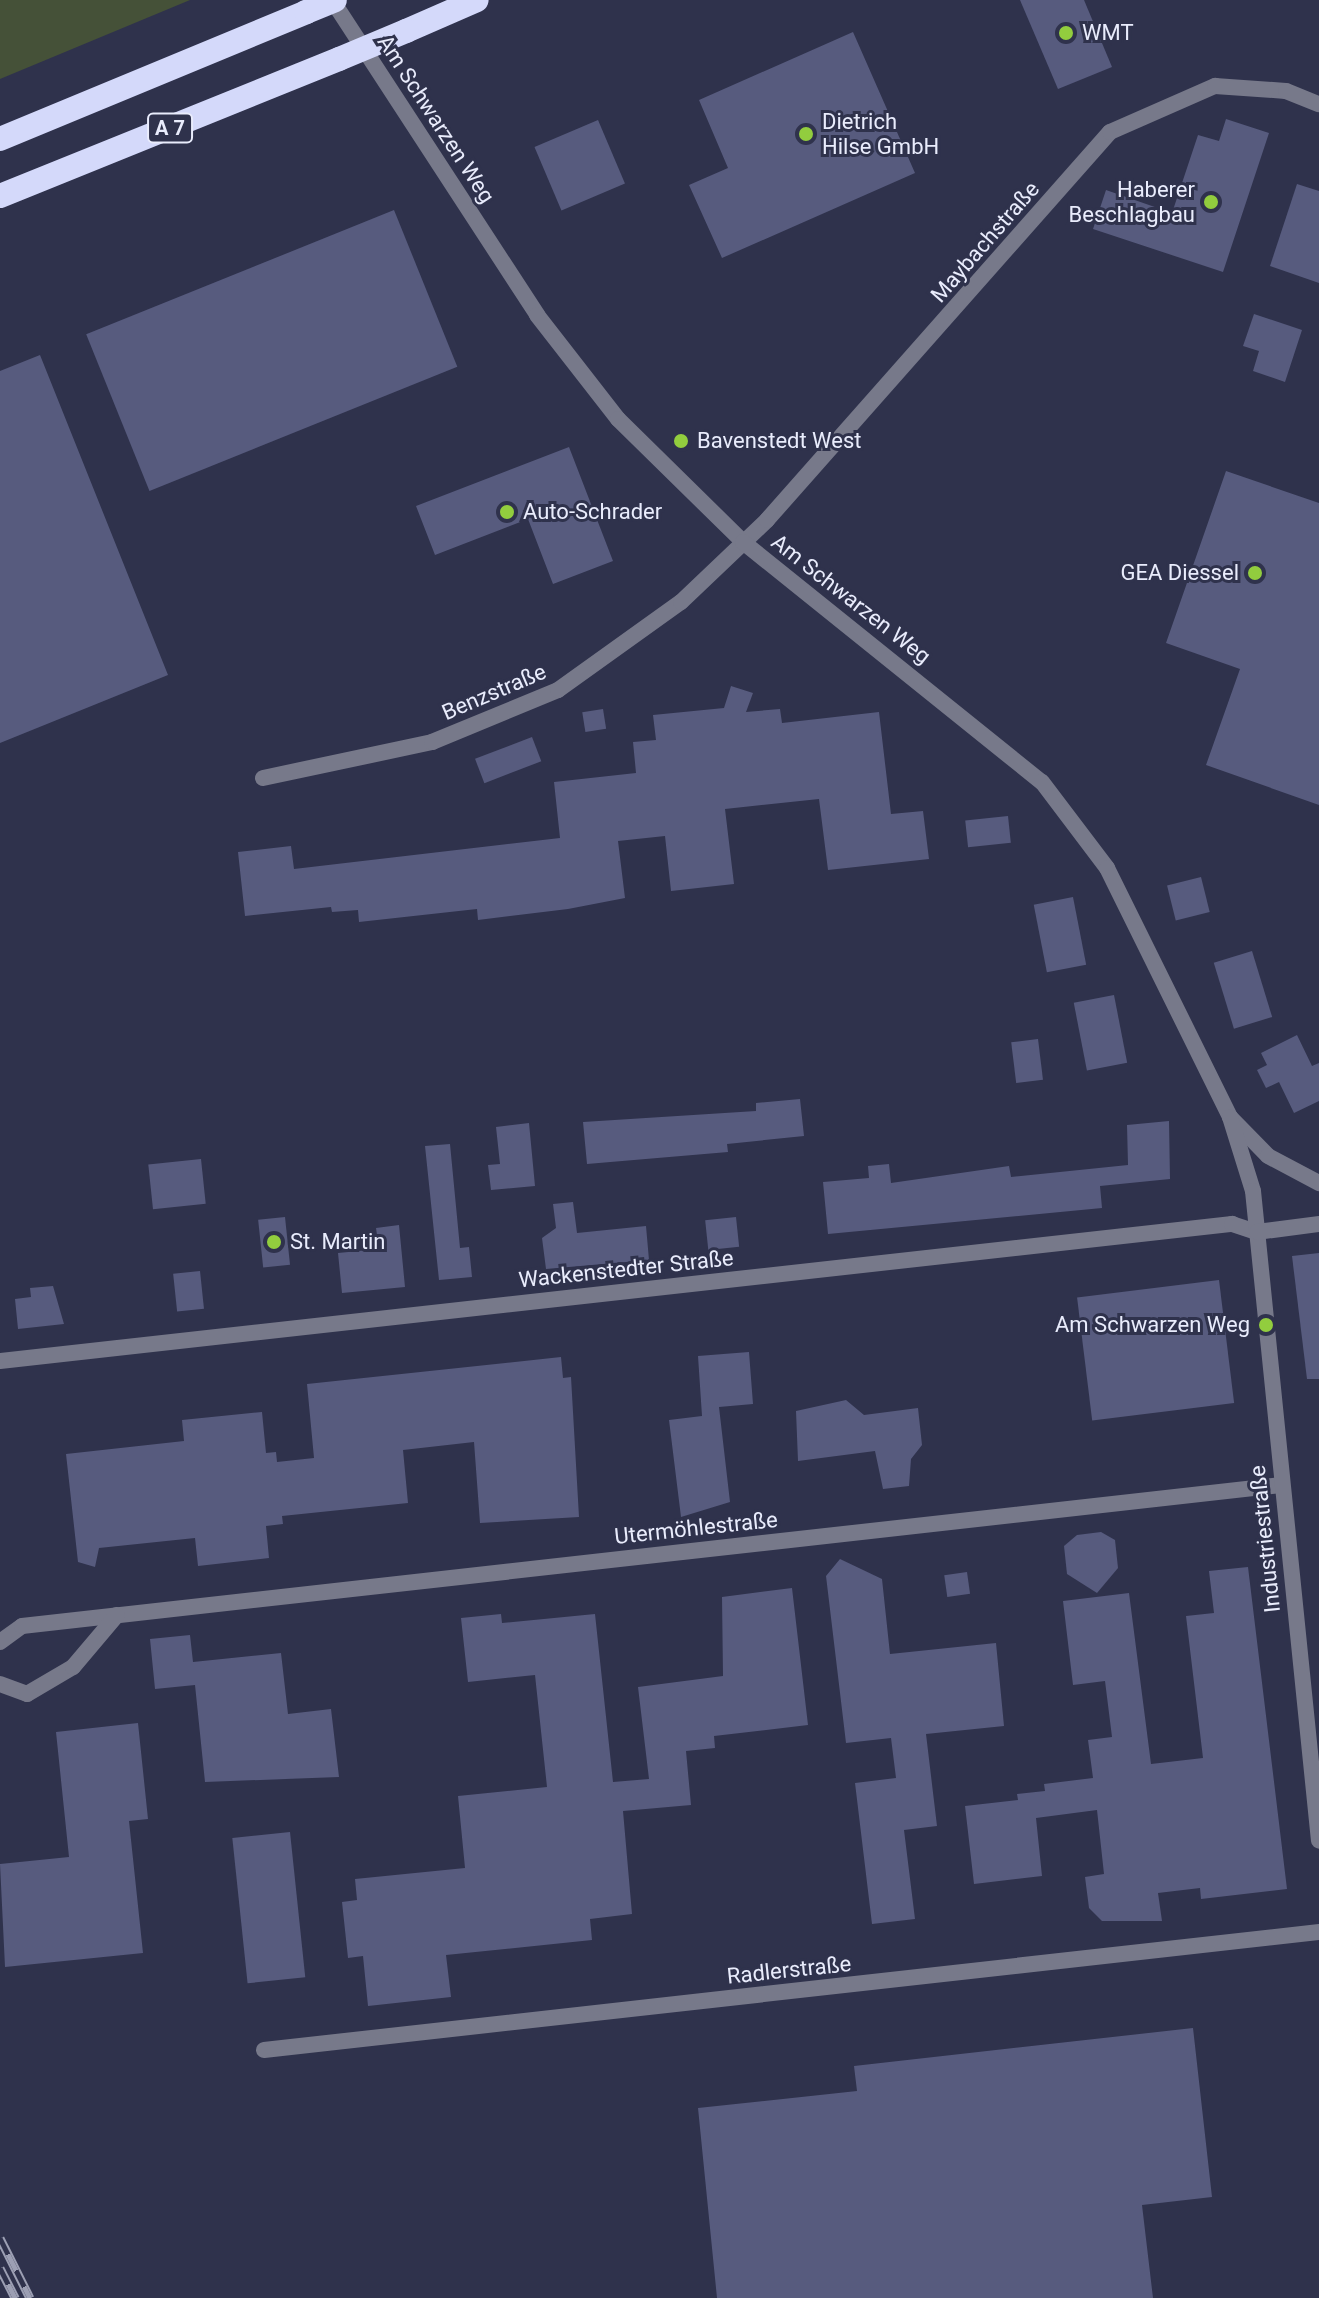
<!DOCTYPE html>
<html>
<head>
<meta charset="utf-8">
<style>
  body { margin:0 }
  #map { position:relative; width:1319px; height:2298px; overflow:hidden; background:#2f324c; font-family:Roboto,sans-serif }
  div>[style] { position:absolute }
  [style*='--x'] { left:calc(var(--x)*1px); top:calc(var(--y)*1px); width:calc(var(--w)*1px); rotate:calc(var(--a)*1deg) }
  .green>* { inset:0; background:#455138 }
  .building>* { inset:0; background:#575b7e; transform-origin:0 0 }
  .minor>* { height:16px; margin:-8px; padding:0 8px; transform-origin:8px; border-radius:8px; background:#77798a }
  .tertiary>* { height:16px; margin:-8px; padding:0 8px; transform-origin:8px; border-radius:8px; background:#77798a }
  .motorway>* { height:24px; margin:-12px; padding:0 12px; transform-origin:12px; border-radius:12px; background:#d4d9fa }
  .rail>* { height:9px; margin-top:-4.5px; transform-origin:0; background:repeating-linear-gradient(90deg,#2f324c 0 18px,#9c9fb3 0 36px); box-sizing:border-box; border-block:2px solid #9c9fb3 }
  .motorway-bridge>* { height:24px; margin:-12px; padding:0 12px; transform-origin:12px; border-radius:12px; background:#d4d9fa }
  .dots>* { width:22px; height:22px; translate:-50% -50%; box-sizing:border-box; border:4px solid #2f324c; border-radius:50% }
  span { translate:-50% -50%; white-space:nowrap; text-align:center; line-height:1.15; -webkit-text-stroke:6px #2f324c; paint-order:stroke }
  .shield-label span { padding:2px 6px; background:#2f324c; border:2px solid; border-radius:6px; -webkit-text-stroke-width:0 }
  .shield-label { font-size:20px; color:#e9ecfc; font-weight:700 }
  .poi-label { font-size:22px; color:#e9ecfc }
  .left { translate:0 -50%; text-align:left }
  .right { translate:-100% -50%; text-align:right }
  .street-label { font-size:22px; color:#e9ecfc }
</style>
</head>
<body>
<div id="map">
  <div class="green">
    <div style="clip-path:polygon(0 0,190px 0,0 79px)"></div>
  </div>
  <div class="building">
    <div style="clip-path:polygon(1020px 0,1084px 0,1112px 67px,1058px 89px)"></div>
    <div style="clip-path:polygon(853px 32px,915px 173px,722px 258px,689px 185px,728px 168px,699px 100px)"></div>
    <div style="clip-path:polygon(1226px 119px,1269px 133px,1223px 272px,1093px 229px,1106px 190px,1172px 213px,1198px 135px,1219px 141px)"></div>
    <div style="left:598px;top:120px;width:69px;height:69px;rotate:67deg"></div>
    <div style="clip-path:polygon(1297px 184px,1319px 191px,1319px 283px,1270px 266px)"></div>
    <div style="left:394px;top:210px;width:169px;height:332px;rotate:68deg"></div>
    <div style="clip-path:polygon(1254px 314px,1302px 330px,1285px 382px,1253px 371px,1259px 351px,1243px 346px)"></div>
    <div style="clip-path:polygon(40px 355px,168px 675px,0 743px,0 371px)"></div>
    <div style="clip-path:polygon(569px 447px,613px 561px,553px 584px,528px 519px,435px 555px,416px 506px)"></div>
    <div style="clip-path:polygon(1226px 471px,1319px 503px,1319px 805px,1206px 765px,1240px 669px,1166px 643px)"></div>
    <div style="clip-path:polygon(731px 686px,753px 693px,746px 712px,780px 709px,782px 723px,879px 712px,891px 814px,923px 811px,929px 859px,828px 870px,819px 799px,725px 809px,734px 884px,671px 891px,665px 836px,618px 841px,625px 898px,568px 909px,478px 920px,477px 909px,359px 922px,358px 910px,332px 912px,331px 907px,245px 916px,238px 852px,291px 846px,294px 869px,560px 838px,554px 782px,636px 773px,633px 742px,656px 740px,653px 715px,724px 708px)"></div>
    <div style="left:603px;top:709px;width:20px;height:21px;rotate:81deg"></div>
    <div style="left:532px;top:737px;width:26px;height:61px;rotate:69deg"></div>
    <div style="left:1008px;top:816px;width:27px;height:43px;rotate:84deg"></div>
    <div style="left:1201px;top:877px;width:36px;height:35px;rotate:76deg"></div>
    <div style="left:1073px;top:897px;width:69px;height:40px;rotate:79deg"></div>
    <div style="left:1252px;top:951px;width:69px;height:40px;rotate:73deg"></div>
    <div style="left:1114px;top:995px;width:69px;height:41px;rotate:79deg"></div>
    <div style="clip-path:polygon(1297px 1035px,1312px 1066px,1319px 1063px,1319px 1101px,1294px 1113px,1279px 1082px,1266px 1088px,1257px 1070px,1267px 1065px,1261px 1053px)"></div>
    <div style="left:1038px;top:1039px;width:41px;height:27px;rotate:83deg"></div>
    <div style="clip-path:polygon(800px 1099px,804px 1136px,727px 1144px,728px 1152px,587px 1164px,583px 1122px,756px 1111px,756px 1103px)"></div>
    <div style="clip-path:polygon(1169px 1121px,1170px 1179px,1100px 1186px,1102px 1208px,828px 1234px,823px 1182px,869px 1178px,868px 1166px,889px 1164px,891px 1183px,1009px 1166px,1011px 1177px,1128px 1165px,1127px 1125px)"></div>
    <div style="clip-path:polygon(529px 1123px,535px 1186px,491px 1190px,488px 1165px,500px 1164px,496px 1127px)"></div>
    <div style="clip-path:polygon(450px 1144px,460px 1248px,469px 1247px,472px 1277px,439px 1280px,425px 1146px)"></div>
    <div style="left:201px;top:1159px;width:45px;height:53px;rotate:84deg"></div>
    <div style="clip-path:polygon(573px 1202px,577px 1233px,646px 1226px,649px 1260px,546px 1269px,542px 1238px,556px 1228px,553px 1204px)"></div>
    <div style="left:285px;top:1217px;width:48px;height:27px;rotate:84deg"></div>
    <div style="left:736px;top:1217px;width:30px;height:31px;rotate:84deg"></div>
    <div style="clip-path:polygon(399px 1225px,405px 1287px,342px 1293px,338px 1253px,379px 1249px,376px 1228px)"></div>
    <div style="clip-path:polygon(1319px 1253px,1319px 1379px,1307px 1379px,1292px 1256px)"></div>
    <div style="left:200px;top:1271px;width:38px;height:27px;rotate:84deg"></div>
    <div style="left:1219px;top:1280px;width:124px;height:143px;rotate:83deg"></div>
    <div style="clip-path:polygon(53px 1286px,64px 1324px,18px 1329px,15px 1299px,31px 1297px,30px 1288px)"></div>
    <div style="clip-path:polygon(749px 1352px,753px 1404px,719px 1407px,730px 1502px,681px 1517px,669px 1420px,702px 1416px,698px 1356px)"></div>
    <div style="clip-path:polygon(561px 1357px,563px 1378px,571px 1377px,579px 1517px,480px 1523px,474px 1442px,403px 1450px,408px 1503px,282px 1516px,283px 1524px,266px 1526px,269px 1558px,198px 1566px,195px 1538px,99px 1548px,95px 1567px,78px 1562px,66px 1454px,184px 1441px,182px 1420px,262px 1412px,266px 1453px,276px 1452px,277px 1462px,314px 1458px,307px 1384px)"></div>
    <div style="clip-path:polygon(846px 1400px,864px 1415px,918px 1408px,922px 1445px,911px 1459px,909px 1486px,883px 1489px,875px 1451px,798px 1461px,796px 1411px)"></div>
    <div style="clip-path:polygon(1101px 1532px,1115px 1540px,1118px 1568px,1097px 1593px,1067px 1574px,1064px 1546px,1077px 1535px)"></div>
    <div style="clip-path:polygon(840px 1559px,882px 1579px,890px 1654px,996px 1643px,1004px 1726px,926px 1734px,937px 1826px,904px 1830px,915px 1919px,872px 1924px,855px 1783px,896px 1778px,891px 1738px,846px 1743px,826px 1576px)"></div>
    <div style="clip-path:polygon(1248px 1567px,1287px 1889px,1201px 1899px,1200px 1888px,1158px 1893px,1162px 1921px,1102px 1921px,1089px 1908px,1085px 1877px,1104px 1874px,1097px 1810px,1036px 1818px,1042px 1876px,974px 1884px,965px 1806px,1018px 1800px,1017px 1794px,1045px 1791px,1044px 1784px,1093px 1778px,1088px 1740px,1112px 1737px,1105px 1681px,1073px 1685px,1063px 1601px,1129px 1593px,1151px 1764px,1203px 1758px,1186px 1616px,1214px 1613px,1209px 1571px)"></div>
    <div style="left:967px;top:1572px;width:22px;height:23px;rotate:82deg"></div>
    <div style="clip-path:polygon(792px 1588px,808px 1725px,714px 1736px,715px 1748px,686px 1751px,691px 1805px,623px 1811px,632px 1914px,590px 1919px,592px 1940px,446px 1955px,451px 1997px,368px 2006px,363px 1956px,348px 1958px,342px 1902px,357px 1900px,355px 1879px,465px 1868px,458px 1796px,547px 1787px,535px 1675px,468px 1682px,461px 1618px,501px 1614px,502px 1623px,595px 1614px,613px 1782px,649px 1779px,638px 1687px,723px 1676px,722px 1597px)"></div>
    <div style="clip-path:polygon(190px 1635px,193px 1662px,281px 1653px,288px 1714px,331px 1709px,339px 1777px,205px 1782px,195px 1685px,155px 1689px,150px 1639px)"></div>
    <div style="clip-path:polygon(138px 1723px,148px 1819px,129px 1821px,143px 1953px,5px 1967px,0 1864px,69px 1857px,56px 1732px)"></div>
    <div style="left:290px;top:1832px;width:146px;height:58px;rotate:84deg"></div>
    <div style="clip-path:polygon(1193px 2028px,1212px 2197px,1142px 2205px,1153px 2298px,717px 2298px,698px 2108px,857px 2091px,854px 2066px)"></div>
  </div>
  <div class="minor">
    <div style="--x:263;--y:778;--w:173;--a:-12"></div>
    <div style="--x:432;--y:742;--w:136;--a:-22.4"></div>
    <div style="--x:558;--y:690;--w:151;--a:-35.6"></div>
    <div style="--x:681;--y:602;--w:119;--a:-43.6"></div>
    <div style="--x:767;--y:520;--w:518;--a:-48.52"></div>
    <div style="--x:1110;--y:132;--w:115;--a:-23.7"></div>
    <div style="--x:1215;--y:86;--w:71;--a:4"></div>
    <div style="--x:1286;--y:91;--w:35;--a:22"></div>
    <div style="--x:1230;--y:1117;--w:54;--a:45.7"></div>
    <div style="--x:1268;--y:1156;--w:58;--a:27.9"></div>
    <div style="--x:0;--y:1361;--w:1240;--a:-6.35"></div>
    <div style="--x:1232;--y:1224;--w:26;--a:18"></div>
    <div style="--x:0;--y:1642;--w:27;--a:-36"></div>
    <div style="--x:22;--y:1626;--w:1267;--a:-6.39"></div>
    <div style="--x:0;--y:1684;--w:29;--a:20"></div>
    <div style="--x:27;--y:1694;--w:53;--a:-30.4"></div>
    <div style="--x:73;--y:1667;--w:68;--a:-49.8"></div>
    <div style="--x:264;--y:2050;--w:1062;--a:-6.38"></div>
  </div>
  <div class="tertiary">
    <div style="--x:332;--y:0;--w:376;--a:56.9"></div>
    <div style="--x:537;--y:315;--w:132;--a:52.1"></div>
    <div style="--x:618;--y:419;--w:175;--a:44.5"></div>
    <div style="--x:743;--y:542;--w:383;--a:38.8"></div>
    <div style="--x:1042;--y:782;--w:108;--a:52.9"></div>
    <div style="--x:1107;--y:868;--w:278;--a:63.7"></div>
    <div style="--x:1230;--y:1117;--w:77;--a:72.7"></div>
    <div style="--x:1253;--y:1191;--w:653;--a:84.2"></div>
    <div style="--x:1257;--y:1232;--w:63;--a:-7.4"></div>
  </div>
  <div class="motorway">
    <div style="--x:406;--y:31;--w:77;--a:-23.6"></div>
    <div style="--x:0;--y:139;--w:331;--a:-22.5"></div>
    <div style="--x:0;--y:196;--w:366;--a:-22"></div>
  </div>
  <div class="rail">
    <div style="--x:0;--y:2238;--w:67;--a:63.4"></div>
    <div style="--x:0;--y:2268;--w:34;--a:63"></div>
  </div>
  <div class="motorway-bridge">
    <div style="--x:306;--y:12;--w:31;--a:-22"></div>
    <div style="--x:339;--y:59;--w:73;--a:-22.7"></div>
  </div>
  <div class="dots">
    <div style="left:1066px;top:33px;background:#92cd3e"></div>
    <div style="left:806px;top:134px;background:#92cd3e"></div>
    <div style="left:1211px;top:202px;background:#92cd3e"></div>
    <div style="left:681px;top:441px;background:#92cd3e"></div>
    <div style="left:507px;top:512px;background:#92cd3e"></div>
    <div style="left:1255px;top:573px;background:#92cd3e"></div>
    <div style="left:274px;top:1242px;background:#92cd3e"></div>
    <div style="left:1266px;top:1325px;background:#92cd3e"></div>
  </div>
  <div class="shield-label">
    <span style="left:170px;top:128px">A 7</span>
  </div>
  <div class="poi-label">
    <span class="left" style="left:1082px;top:33px">WMT</span>
    <span class="left" style="left:822px;top:134px">Dietrich<br>Hilse GmbH</span>
    <span class="right" style="left:1195px;top:202px">Haberer<br>Beschlagbau</span>
    <span class="left" style="left:697px;top:441px">Bavenstedt West</span>
    <span class="left" style="left:523px;top:512px">Auto-Schrader</span>
    <span class="right" style="left:1239px;top:573px">GEA Diessel</span>
    <span class="left" style="left:290px;top:1242px">St. Martin</span>
    <span class="right" style="left:1250px;top:1325px">Am Schwarzen Weg</span>
  </div>
  <div class="street-label">
    <span style="left:436px;top:119px;rotate:57deg">Am Schwarzen Weg</span>
    <span style="left:985px;top:242px;rotate:-49deg">Maybachstraße</span>
    <span style="left:851px;top:599px;rotate:38deg">Am Schwarzen Weg</span>
    <span style="left:494px;top:692px;rotate:-23deg">Benzstraße</span>
    <span style="left:626px;top:1269px;rotate:-6deg">Wackenstedter Straße</span>
    <span style="left:696px;top:1528px;rotate:-6deg">Utermöhlestraße</span>
    <span style="left:1265px;top:1539px;rotate:-96deg">Industriestraße</span>
    <span style="left:789px;top:1970px;rotate:-6deg">Radlerstraße</span>
  </div>
</div>
</body>
</html>
